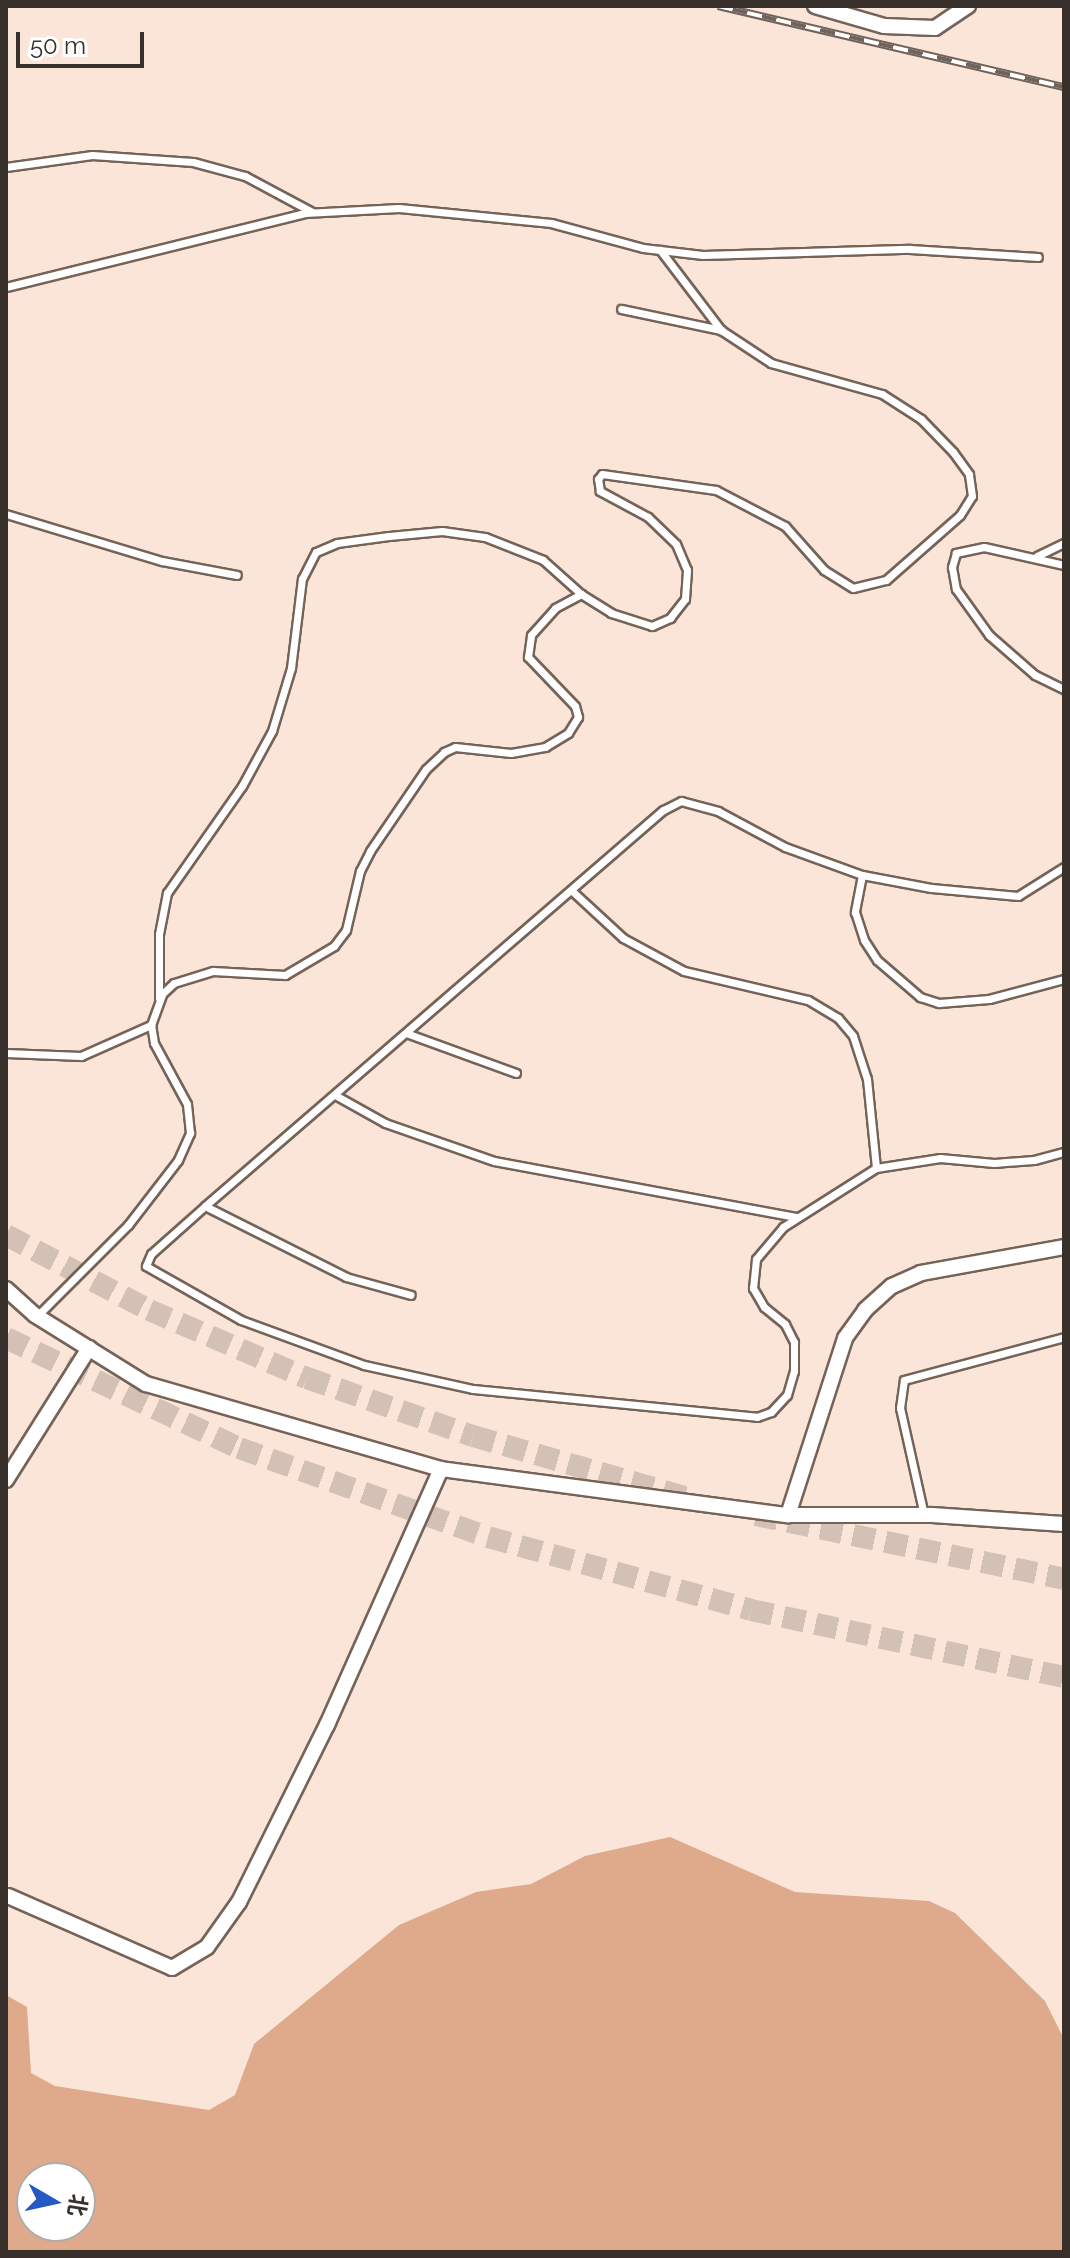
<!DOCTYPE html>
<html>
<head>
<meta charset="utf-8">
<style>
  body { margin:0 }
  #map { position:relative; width:1070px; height:2258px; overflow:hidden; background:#fbe5d8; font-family:Raleway,"Noto Sans SC",sans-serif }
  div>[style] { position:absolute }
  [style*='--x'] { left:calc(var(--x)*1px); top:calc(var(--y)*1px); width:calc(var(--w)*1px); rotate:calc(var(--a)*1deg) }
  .green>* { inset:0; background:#dfaa8b }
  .secondary-tunnel>* { height:22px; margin-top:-11px; transform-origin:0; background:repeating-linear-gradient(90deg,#d4c1b5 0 22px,transparent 0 33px) }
  .roads { filter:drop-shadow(2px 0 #756358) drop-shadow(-2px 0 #756358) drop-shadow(0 2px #756358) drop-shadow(0 -2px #756358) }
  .lane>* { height:7px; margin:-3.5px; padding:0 3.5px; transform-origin:3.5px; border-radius:3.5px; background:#fff }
  .street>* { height:14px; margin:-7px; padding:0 7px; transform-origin:7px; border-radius:7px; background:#fff }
  .rail>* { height:8px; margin-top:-4px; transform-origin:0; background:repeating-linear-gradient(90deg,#fff 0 15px,#6f635c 0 30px); box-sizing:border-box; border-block:2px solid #6f635c }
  span { translate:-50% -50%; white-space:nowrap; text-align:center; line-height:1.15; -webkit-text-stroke:8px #fff; paint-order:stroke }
  .frame { position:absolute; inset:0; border:8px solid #38302b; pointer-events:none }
  .north { position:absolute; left:16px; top:2162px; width:80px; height:80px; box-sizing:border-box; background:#fff; border:2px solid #afacaa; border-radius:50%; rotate:99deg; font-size:22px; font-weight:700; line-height:32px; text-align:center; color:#38302b }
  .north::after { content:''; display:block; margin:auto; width:28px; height:36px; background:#2459c6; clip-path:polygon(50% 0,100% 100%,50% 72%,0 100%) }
  .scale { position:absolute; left:16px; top:32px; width:128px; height:36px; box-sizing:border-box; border:4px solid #38302b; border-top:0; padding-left:10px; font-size:24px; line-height:28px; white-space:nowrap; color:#38302b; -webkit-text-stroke:6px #fff; paint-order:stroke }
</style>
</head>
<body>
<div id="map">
  <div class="green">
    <div style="clip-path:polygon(evenodd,670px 1837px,795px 1892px,929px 1901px,955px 1913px,1045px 2001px,1064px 2039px,1064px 2252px,6px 2252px,6px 1995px,27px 2007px,31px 2073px,55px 2086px,209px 2110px,235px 2095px,254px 2044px,399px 1925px,476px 1892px,531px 1884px,585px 1856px,670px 1837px,32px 2178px,80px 2178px,80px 2226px,32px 2226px,32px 2178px)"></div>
  </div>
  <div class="secondary-tunnel">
    <div style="--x:6;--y:1235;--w:161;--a:27.7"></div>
    <div style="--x:149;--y:1310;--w:172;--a:23.3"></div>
    <div style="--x:307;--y:1378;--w:176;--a:19.3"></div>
    <div style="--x:473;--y:1436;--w:224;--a:16.1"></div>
    <div style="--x:6;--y:1338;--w:258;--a:25.3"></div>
    <div style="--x:239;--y:1448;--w:264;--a:19.7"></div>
    <div style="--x:488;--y:1537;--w:273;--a:15.5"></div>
    <div style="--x:751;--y:1610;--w:320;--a:12.1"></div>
    <div style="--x:756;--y:1515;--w:315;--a:11.7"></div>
  </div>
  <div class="roads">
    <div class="lane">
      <div style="--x:6;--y:167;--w:87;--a:-7.9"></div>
      <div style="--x:92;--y:155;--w:101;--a:4"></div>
      <div style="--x:193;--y:162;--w:54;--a:15.1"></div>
      <div style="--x:245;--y:176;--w:76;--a:28.2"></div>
      <div style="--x:660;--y:250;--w:101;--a:52.7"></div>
      <div style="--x:6;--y:287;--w:308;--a:-13.9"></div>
      <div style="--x:305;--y:213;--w:94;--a:-3"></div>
      <div style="--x:399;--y:208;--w:153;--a:5.6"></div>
      <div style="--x:551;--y:223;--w:95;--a:15.2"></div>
      <div style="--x:643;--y:248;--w:60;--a:6.7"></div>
      <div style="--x:703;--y:255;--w:207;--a:-1.7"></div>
      <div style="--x:910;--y:249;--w:128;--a:3.6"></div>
      <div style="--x:6;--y:514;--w:163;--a:16.8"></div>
      <div style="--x:162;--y:561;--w:76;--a:10.6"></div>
      <div style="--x:1037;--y:556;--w:30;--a:-26"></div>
      <div style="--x:1064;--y:565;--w:82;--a:-167.3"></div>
      <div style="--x:984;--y:547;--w:29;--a:168"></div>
      <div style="--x:956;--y:553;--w:15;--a:106"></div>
      <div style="--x:952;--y:567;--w:22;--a:80"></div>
      <div style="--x:956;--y:589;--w:57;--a:54.3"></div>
      <div style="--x:989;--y:635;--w:61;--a:41"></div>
      <div style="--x:1035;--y:675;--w:32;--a:26"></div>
      <div style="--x:1064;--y:867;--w:54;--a:147.8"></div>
      <div style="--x:1018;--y:896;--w:87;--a:-174.7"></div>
      <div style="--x:931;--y:888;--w:70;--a:-169.3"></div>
      <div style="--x:862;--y:875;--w:82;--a:-160"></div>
      <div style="--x:785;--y:847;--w:76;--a:-151.8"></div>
      <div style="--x:718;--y:811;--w:38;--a:-165"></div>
      <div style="--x:681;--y:801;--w:20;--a:153"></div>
      <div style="--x:663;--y:810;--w:605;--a:139.15"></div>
      <div style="--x:205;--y:1206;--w:72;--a:138.4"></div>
      <div style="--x:151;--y:1254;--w:13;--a:113"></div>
      <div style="--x:146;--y:1266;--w:109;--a:29.6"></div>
      <div style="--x:241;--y:1320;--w:131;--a:20.1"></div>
      <div style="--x:364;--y:1365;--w:112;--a:12.4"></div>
      <div style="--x:473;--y:1389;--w:285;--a:5.6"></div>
      <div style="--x:757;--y:1417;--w:15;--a:-20"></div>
      <div style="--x:771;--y:1412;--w:23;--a:-47"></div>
      <div style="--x:787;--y:1395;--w:25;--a:-74"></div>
      <div style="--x:794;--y:1371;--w:29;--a:-90"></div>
      <div style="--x:794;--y:1342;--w:20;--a:-117"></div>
      <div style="--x:785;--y:1324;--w:27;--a:-141"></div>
      <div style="--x:764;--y:1307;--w:22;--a:-120"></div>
      <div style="--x:753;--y:1288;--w:29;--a:-84"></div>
      <div style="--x:756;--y:1259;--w:42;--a:-49.8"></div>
      <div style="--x:783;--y:1227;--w:110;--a:-32.4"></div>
      <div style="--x:876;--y:1168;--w:65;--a:-8.9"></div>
      <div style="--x:940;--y:1158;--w:54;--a:5.3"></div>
      <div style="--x:994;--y:1163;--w:40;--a:-4.3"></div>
      <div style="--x:1034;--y:1160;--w:31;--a:-15"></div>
      <div style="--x:862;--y:875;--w:38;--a:101"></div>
      <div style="--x:855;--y:912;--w:29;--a:72"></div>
      <div style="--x:864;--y:940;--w:24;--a:57"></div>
      <div style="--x:877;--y:960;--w:57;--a:40.7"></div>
      <div style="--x:920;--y:997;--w:20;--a:18"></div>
      <div style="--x:939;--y:1003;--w:50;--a:-4.6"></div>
      <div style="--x:989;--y:999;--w:78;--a:-14.9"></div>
      <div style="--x:571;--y:890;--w:71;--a:42.7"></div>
      <div style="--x:623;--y:938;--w:69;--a:28.4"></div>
      <div style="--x:684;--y:971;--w:127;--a:13.2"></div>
      <div style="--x:808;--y:1000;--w:35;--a:31"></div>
      <div style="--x:838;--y:1018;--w:23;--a:50"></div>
      <div style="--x:853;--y:1036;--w:45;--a:72"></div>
      <div style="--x:867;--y:1079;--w:89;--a:84.2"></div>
      <div style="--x:159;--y:998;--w:64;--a:-90"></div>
      <div style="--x:159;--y:934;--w:42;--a:-79"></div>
      <div style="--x:167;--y:893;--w:131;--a:-55"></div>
      <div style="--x:242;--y:786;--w:63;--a:-61.4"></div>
      <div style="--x:272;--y:731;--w:66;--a:-73.2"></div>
      <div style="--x:291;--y:668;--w:90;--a:-83"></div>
      <div style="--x:302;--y:579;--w:30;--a:-63"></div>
      <div style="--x:316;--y:552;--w:23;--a:-23"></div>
      <div style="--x:337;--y:543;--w:52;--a:-7.7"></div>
      <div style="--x:389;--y:536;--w:53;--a:-5.4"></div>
      <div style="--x:442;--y:531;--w:43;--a:7.9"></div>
      <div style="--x:485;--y:537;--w:62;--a:21.6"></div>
      <div style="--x:543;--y:560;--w:51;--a:41.8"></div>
      <div style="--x:406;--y:1033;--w:117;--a:20"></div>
      <div style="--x:6;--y:1053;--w:75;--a:2.3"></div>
      <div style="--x:81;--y:1056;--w:77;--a:-23.9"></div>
      <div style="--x:335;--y:1095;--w:57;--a:29.2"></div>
      <div style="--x:385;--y:1123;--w:115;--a:19.2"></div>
      <div style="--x:494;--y:1161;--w:307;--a:10.5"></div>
      <div style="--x:205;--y:1206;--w:158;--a:26.7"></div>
      <div style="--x:346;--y:1277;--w:67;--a:15.5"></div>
      <div style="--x:37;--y:1316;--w:129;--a:-45"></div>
      <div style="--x:128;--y:1225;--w:82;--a:-52.4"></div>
      <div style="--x:178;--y:1160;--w:30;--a:-66"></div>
      <div style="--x:190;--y:1133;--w:29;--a:-96"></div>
      <div style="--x:187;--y:1104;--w:69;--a:-118.4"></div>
      <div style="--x:154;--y:1043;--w:18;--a:-99"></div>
      <div style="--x:151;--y:1025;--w:33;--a:-70"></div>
      <div style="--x:162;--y:994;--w:16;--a:-43"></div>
      <div style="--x:174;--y:983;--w:41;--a:-17.1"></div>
      <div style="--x:213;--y:971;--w:72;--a:3.2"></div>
      <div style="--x:285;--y:975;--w:57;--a:-30.6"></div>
      <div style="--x:334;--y:946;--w:20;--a:-53"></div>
      <div style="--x:346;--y:930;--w:61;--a:-76.7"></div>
      <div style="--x:360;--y:871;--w:22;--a:-63"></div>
      <div style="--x:370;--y:851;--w:99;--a:-55.7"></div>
      <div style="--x:426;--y:769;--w:25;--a:-43"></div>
      <div style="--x:444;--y:752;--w:12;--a:-24"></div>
      <div style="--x:455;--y:747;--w:56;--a:6.1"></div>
      <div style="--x:511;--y:753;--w:35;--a:-10"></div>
      <div style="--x:545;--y:747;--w:27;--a:-31"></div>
      <div style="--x:568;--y:733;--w:19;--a:-58"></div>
      <div style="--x:578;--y:717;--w:11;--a:-105"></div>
      <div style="--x:575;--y:706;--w:68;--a:-133.8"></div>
      <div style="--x:528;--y:657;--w:22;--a:-82"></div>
      <div style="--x:531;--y:635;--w:36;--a:-48"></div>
      <div style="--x:555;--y:608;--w:30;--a:-28"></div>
      <div style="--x:581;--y:594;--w:36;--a:32"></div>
      <div style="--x:611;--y:613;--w:43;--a:17.6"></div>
      <div style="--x:652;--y:626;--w:20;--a:-24"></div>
      <div style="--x:670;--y:618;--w:24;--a:-52"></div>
      <div style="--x:685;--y:599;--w:29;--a:-86"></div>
      <div style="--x:687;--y:570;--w:28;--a:-113"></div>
      <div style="--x:676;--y:544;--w:39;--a:-136"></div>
      <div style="--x:648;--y:517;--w:55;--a:-151.6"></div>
      <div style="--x:600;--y:491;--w:12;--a:-99"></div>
      <div style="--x:598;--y:479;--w:6;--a:-51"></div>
      <div style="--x:602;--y:474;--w:115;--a:8"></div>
      <div style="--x:716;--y:490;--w:78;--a:27.6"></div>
      <div style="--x:785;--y:526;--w:59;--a:48.4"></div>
      <div style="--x:824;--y:570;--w:34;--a:32"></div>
      <div style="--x:853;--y:588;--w:34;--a:-14"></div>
      <div style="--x:886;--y:580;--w:98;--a:-41.3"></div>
      <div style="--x:960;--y:515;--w:22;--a:-58"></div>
      <div style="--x:972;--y:496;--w:22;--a:-98"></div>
      <div style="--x:969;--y:474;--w:27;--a:-126"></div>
      <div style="--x:953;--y:452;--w:46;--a:-134.1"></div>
      <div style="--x:921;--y:419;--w:46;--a:-147.3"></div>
      <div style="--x:882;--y:394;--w:115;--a:-164.4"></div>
      <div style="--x:771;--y:363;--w:60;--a:-146.6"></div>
      <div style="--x:721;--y:330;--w:102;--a:-168.1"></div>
      <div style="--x:924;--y:1515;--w:110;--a:-102.6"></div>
      <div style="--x:900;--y:1408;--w:28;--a:-82"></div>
      <div style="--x:904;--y:1380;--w:166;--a:-15"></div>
    </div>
    <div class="street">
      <div style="--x:815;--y:6;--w:72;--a:16.2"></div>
      <div style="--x:884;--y:26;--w:51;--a:2.2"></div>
      <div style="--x:935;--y:28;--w:40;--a:-34"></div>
      <div style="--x:6;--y:1289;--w:39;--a:42"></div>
      <div style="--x:35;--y:1315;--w:131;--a:31.9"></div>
      <div style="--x:146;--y:1384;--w:307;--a:16.1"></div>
      <div style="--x:441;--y:1469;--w:350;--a:7.6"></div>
      <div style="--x:788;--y:1515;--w:186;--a:-72.1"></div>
      <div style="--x:845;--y:1338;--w:34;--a:-54"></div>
      <div style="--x:865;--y:1310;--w:36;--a:-42"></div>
      <div style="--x:892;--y:1286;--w:32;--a:-24"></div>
      <div style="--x:921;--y:1273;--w:145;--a:-10.3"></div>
      <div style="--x:6;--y:1480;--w:156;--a:-57.8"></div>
      <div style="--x:788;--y:1515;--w:144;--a:0"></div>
      <div style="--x:932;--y:1515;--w:132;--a:3.9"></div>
      <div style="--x:8;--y:1896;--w:179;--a:23.7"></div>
      <div style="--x:172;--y:1968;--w:41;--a:-31"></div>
      <div style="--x:207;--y:1947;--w:55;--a:-54.6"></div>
      <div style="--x:239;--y:1902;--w:198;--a:-63.6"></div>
      <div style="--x:327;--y:1725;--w:280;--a:-66"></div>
    </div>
  </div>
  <div class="rail">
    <div style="--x:718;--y:6;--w:355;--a:13.2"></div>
  </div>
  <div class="frame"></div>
  <div class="north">北</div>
  <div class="scale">50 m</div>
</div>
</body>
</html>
